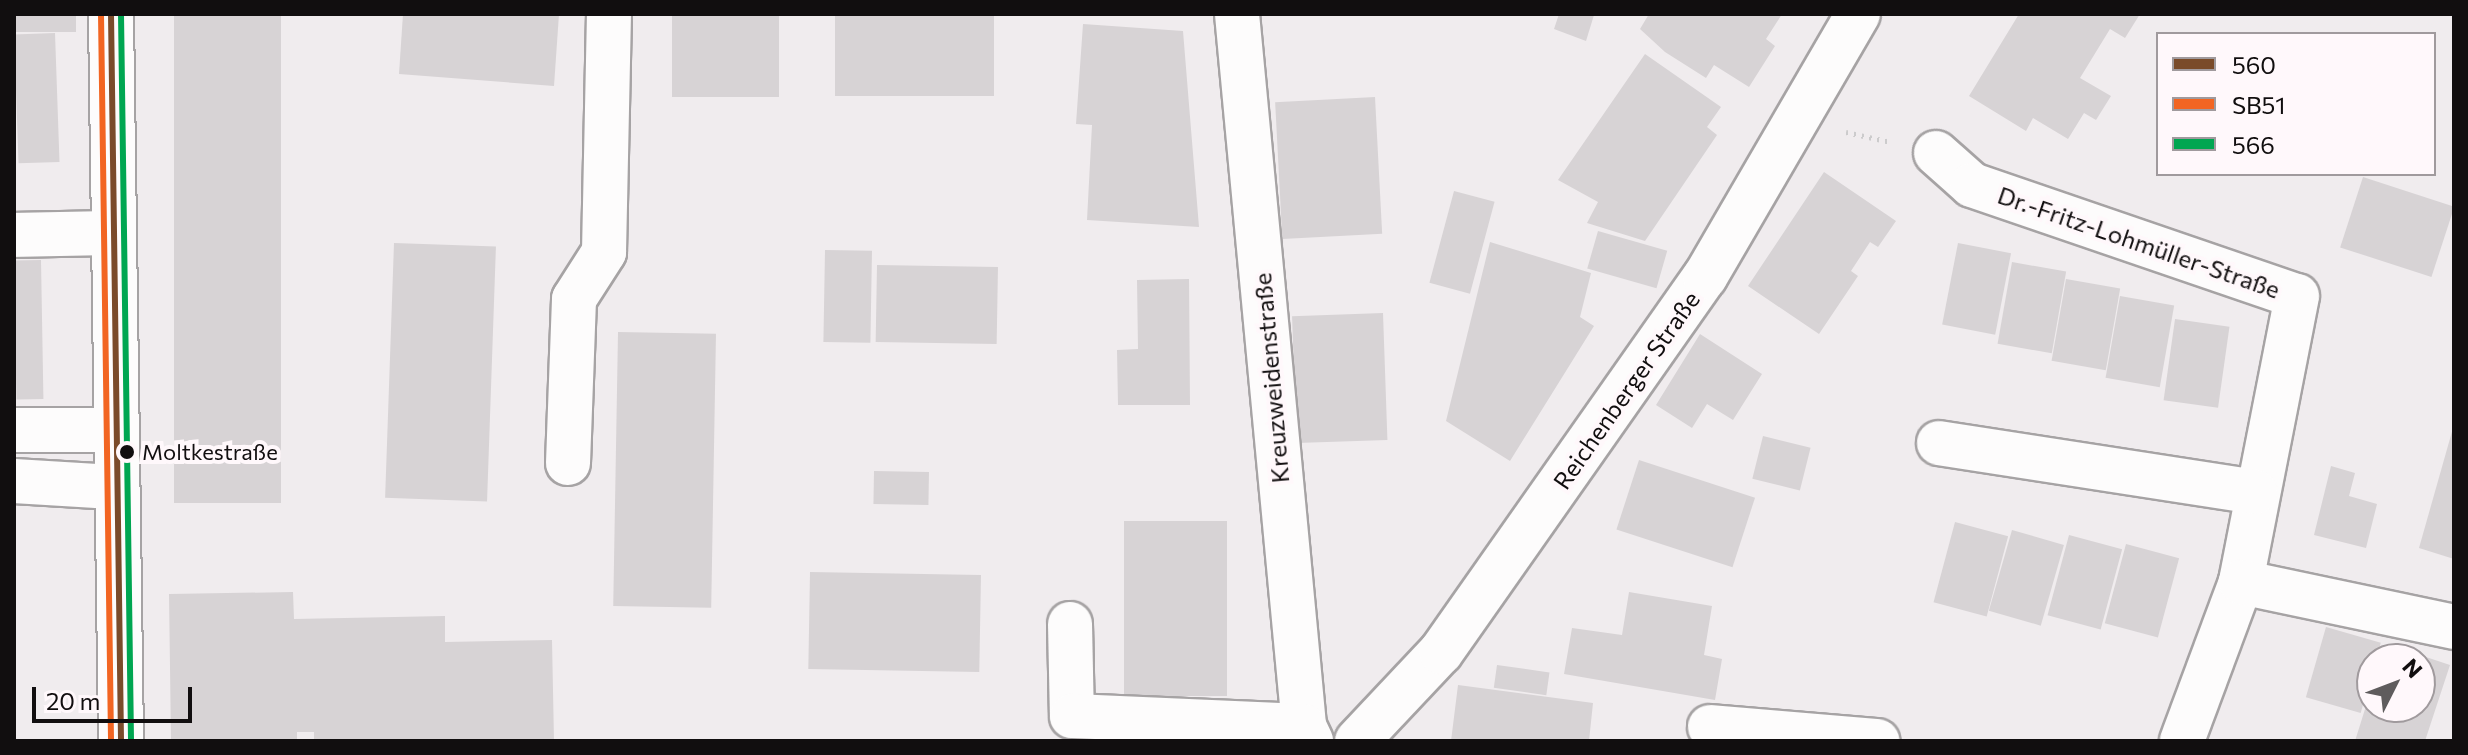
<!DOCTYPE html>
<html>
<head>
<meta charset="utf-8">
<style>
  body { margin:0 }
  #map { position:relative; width:2468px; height:755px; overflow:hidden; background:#f0ecee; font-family:Commissioner,sans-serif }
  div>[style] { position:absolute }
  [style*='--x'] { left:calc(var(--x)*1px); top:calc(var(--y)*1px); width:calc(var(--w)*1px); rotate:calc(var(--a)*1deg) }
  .building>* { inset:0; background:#d7d3d5; transform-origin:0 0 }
  .path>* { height:5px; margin-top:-2.5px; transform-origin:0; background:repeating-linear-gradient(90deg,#cccbcc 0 2px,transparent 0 8px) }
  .roads { filter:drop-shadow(2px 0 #a6a3a4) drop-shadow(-2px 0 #a6a3a4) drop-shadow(0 2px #a6a3a4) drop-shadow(0 -2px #a6a3a4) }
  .minor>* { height:44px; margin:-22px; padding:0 22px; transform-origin:22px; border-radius:22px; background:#fdfcfc }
  .major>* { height:44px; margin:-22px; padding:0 22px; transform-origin:22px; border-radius:22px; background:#fdfcfc }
  .bus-1>* { height:6px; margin:-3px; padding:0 3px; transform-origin:3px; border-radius:3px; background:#7a4b2a }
  .bus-2>* { height:6px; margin:-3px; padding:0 3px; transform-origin:3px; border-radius:3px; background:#f26522 }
  .bus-3>* { height:6px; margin:-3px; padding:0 3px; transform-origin:3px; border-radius:3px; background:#00a651 }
  .dots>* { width:22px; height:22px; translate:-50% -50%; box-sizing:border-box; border:4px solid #fff8fb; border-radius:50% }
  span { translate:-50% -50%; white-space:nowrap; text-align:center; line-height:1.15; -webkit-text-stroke:8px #fff8fb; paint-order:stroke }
  .bus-label { font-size:22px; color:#110e0f }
  .left { translate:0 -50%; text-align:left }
  .street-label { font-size:24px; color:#110e0f }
  .frame { position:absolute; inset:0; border:16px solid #110e0f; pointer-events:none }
  .legend { position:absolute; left:2156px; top:32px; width:280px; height:144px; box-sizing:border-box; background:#fff8fb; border:2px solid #a09a9d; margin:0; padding:10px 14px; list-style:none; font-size:24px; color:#110e0f }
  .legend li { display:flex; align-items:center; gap:16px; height:40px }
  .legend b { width:40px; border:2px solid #a09a9d }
  .north { position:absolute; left:2356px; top:643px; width:80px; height:80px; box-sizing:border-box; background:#fff8fb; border:2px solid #a09a9d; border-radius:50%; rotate:48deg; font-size:22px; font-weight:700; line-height:32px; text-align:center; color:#110e0f }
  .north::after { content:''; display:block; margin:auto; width:28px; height:36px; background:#5f5c5d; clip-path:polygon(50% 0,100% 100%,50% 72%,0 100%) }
  .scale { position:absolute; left:32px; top:687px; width:160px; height:36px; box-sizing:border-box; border:4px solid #110e0f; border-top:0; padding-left:10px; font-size:24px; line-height:28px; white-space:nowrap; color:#110e0f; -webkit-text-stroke:6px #fff8fb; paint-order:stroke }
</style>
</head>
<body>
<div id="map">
  <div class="building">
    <div style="left:14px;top:14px;width:62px;height:18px"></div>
    <div style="left:174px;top:14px;width:107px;height:489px"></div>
    <div style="clip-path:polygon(403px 14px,559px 14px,554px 86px,399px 74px)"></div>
    <div style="left:672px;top:14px;width:107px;height:83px"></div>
    <div style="left:835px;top:14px;width:159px;height:82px"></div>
    <div style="clip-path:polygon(1559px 14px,1594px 15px,1586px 41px,1554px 29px)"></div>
    <div style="clip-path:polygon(1649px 14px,1782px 14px,1766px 39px,1775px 46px,1749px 87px,1714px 65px,1706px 78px,1665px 52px,1640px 29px)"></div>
    <div style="clip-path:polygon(2019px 14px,2140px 14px,2125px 38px,2110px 29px,2080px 78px,2111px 96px,2096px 120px,2084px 113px,2068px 139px,2033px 118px,2026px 131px,1969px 96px)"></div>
    <div style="clip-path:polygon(1083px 24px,1183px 31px,1199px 227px,1087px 220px,1092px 125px,1076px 124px)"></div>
    <div style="left:55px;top:33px;width:129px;height:41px;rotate:88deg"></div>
    <div style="clip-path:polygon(1645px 54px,1721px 107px,1707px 127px,1717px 135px,1645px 241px,1587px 223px,1598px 202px,1558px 180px)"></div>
    <div style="left:1375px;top:97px;width:137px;height:100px;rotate:87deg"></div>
    <div style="clip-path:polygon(1824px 172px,1896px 221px,1878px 247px,1870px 242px,1851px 271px,1858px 276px,1819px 334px,1748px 286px)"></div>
    <div style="left:2363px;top:177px;width:96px;height:74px;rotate:18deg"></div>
    <div style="left:1454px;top:191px;width:42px;height:95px;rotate:15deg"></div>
    <div style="left:1598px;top:231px;width:72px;height:39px;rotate:16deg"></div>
    <div style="clip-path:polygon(1490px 242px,1591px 273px,1580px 317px,1594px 326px,1510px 461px,1446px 421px)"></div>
    <div style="left:394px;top:243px;width:102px;height:255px;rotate:2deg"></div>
    <div style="left:1958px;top:243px;width:54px;height:83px;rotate:11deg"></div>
    <div style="left:825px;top:250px;width:47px;height:92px;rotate:1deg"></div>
    <div style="left:41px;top:260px;width:139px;height:27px;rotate:89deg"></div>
    <div style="left:2012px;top:262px;width:55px;height:83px;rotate:10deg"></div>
    <div style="left:877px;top:265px;width:121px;height:77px;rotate:1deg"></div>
    <div style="clip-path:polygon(1189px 279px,1190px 405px,1118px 405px,1117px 350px,1138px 349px,1137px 280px)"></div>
    <div style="left:2066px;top:279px;width:55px;height:83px;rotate:10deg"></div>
    <div style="left:2120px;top:296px;width:55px;height:83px;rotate:10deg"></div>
    <div style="left:1383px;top:313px;width:127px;height:91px;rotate:88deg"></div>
    <div style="left:2175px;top:319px;width:55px;height:82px;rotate:8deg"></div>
    <div style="left:618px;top:332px;width:98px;height:274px;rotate:1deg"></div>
    <div style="clip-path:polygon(1700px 334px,1762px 374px,1733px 420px,1707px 404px,1692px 428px,1656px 405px)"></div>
    <div style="clip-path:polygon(2453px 428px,2454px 429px,2454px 559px,2419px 548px)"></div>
    <div style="left:1763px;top:436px;width:49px;height:44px;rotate:14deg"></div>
    <div style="left:1639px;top:460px;width:122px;height:73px;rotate:18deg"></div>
    <div style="clip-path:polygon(2331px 466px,2355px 473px,2349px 496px,2377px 504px,2366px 548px,2314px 535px)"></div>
    <div style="left:874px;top:471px;width:55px;height:33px;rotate:1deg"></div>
    <div style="left:1227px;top:521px;width:175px;height:103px;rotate:90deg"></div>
    <div style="left:1955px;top:522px;width:55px;height:83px;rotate:15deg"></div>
    <div style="left:2012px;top:530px;width:54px;height:84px;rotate:16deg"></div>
    <div style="left:2069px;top:535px;width:55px;height:83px;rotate:15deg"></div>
    <div style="left:2126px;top:544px;width:55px;height:82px;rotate:15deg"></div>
    <div style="left:810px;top:572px;width:171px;height:97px;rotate:1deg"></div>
    <div style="clip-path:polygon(293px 592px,294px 619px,445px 616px,445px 642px,552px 640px,554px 741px,314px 741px,314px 732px,297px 732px,297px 741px,171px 741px,169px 594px)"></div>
    <div style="clip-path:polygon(1629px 592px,1712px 606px,1704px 655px,1722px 659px,1715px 700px,1564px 674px,1572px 628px,1622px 635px)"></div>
    <div style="left:2326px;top:627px;width:57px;height:73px;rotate:16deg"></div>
    <div style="clip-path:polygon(2387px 644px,2450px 665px,2425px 741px,2355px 741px,2371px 690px,2372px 707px,2420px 707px,2420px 659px,2382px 659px)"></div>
    <div style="left:1497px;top:665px;width:53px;height:23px;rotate:8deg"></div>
    <div style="clip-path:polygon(1458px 685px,1593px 703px,1589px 741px,1451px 741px)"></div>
  </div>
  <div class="path">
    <div style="--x:1846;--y:132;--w:46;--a:12.5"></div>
  </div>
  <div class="roads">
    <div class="minor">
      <div style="--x:1237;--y:14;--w:715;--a:84.62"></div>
      <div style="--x:1304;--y:726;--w:17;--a:65"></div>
      <div style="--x:1936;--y:153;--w:48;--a:41.6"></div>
      <div style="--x:1972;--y:185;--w:343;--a:18.9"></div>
      <div style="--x:2297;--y:296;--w:291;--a:101.1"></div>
      <div style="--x:2241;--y:582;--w:170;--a:110.4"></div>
      <div style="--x:14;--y:235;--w:98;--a:-1.2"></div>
      <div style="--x:14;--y:430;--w:98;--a:0"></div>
      <div style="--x:1939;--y:443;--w:320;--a:8.8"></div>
      <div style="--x:568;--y:463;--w:164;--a:-87.9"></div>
      <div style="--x:574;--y:299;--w:56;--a:-57.4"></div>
      <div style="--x:604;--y:252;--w:238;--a:-88.8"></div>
      <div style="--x:14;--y:481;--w:99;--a:3.5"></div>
      <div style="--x:2241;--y:582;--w:218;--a:11.9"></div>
      <div style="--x:1070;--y:624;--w:92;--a:88.8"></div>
      <div style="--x:1072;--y:716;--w:232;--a:2.5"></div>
      <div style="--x:1710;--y:727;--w:168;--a:4.8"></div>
      <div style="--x:1357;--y:741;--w:122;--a:-46.7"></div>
      <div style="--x:1441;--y:652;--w:459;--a:-54.9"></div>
      <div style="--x:1705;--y:277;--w:304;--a:-59.8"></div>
    </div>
    <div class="major">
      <div style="--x:111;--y:14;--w:727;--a:89.21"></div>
    </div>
  </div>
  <div class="bus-1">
    <div style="--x:111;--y:14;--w:727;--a:89.21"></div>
  </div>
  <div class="bus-2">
    <div style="--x:101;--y:14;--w:727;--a:89.21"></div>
  </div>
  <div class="bus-3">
    <div style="--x:121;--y:14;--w:727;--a:89.21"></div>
  </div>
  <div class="dots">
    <div style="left:127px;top:452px;background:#110e0f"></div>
  </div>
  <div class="bus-label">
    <span class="left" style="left:142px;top:452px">Moltkestraße</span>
  </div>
  <div class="street-label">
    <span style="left:2139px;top:242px;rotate:19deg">Dr.-Fritz-Lohmüller-Straße</span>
    <span style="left:1271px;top:378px;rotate:-95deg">Kreuzweidenstraße</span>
    <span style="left:1626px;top:390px;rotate:-55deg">Reichenberger Straße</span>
  </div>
  <div class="frame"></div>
  <ul class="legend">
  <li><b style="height:10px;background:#7a4b2a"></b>560</li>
  <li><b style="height:10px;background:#f26522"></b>SB51</li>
  <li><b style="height:10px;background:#00a651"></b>566</li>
  </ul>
  <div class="north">N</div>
  <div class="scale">20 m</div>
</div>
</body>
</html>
